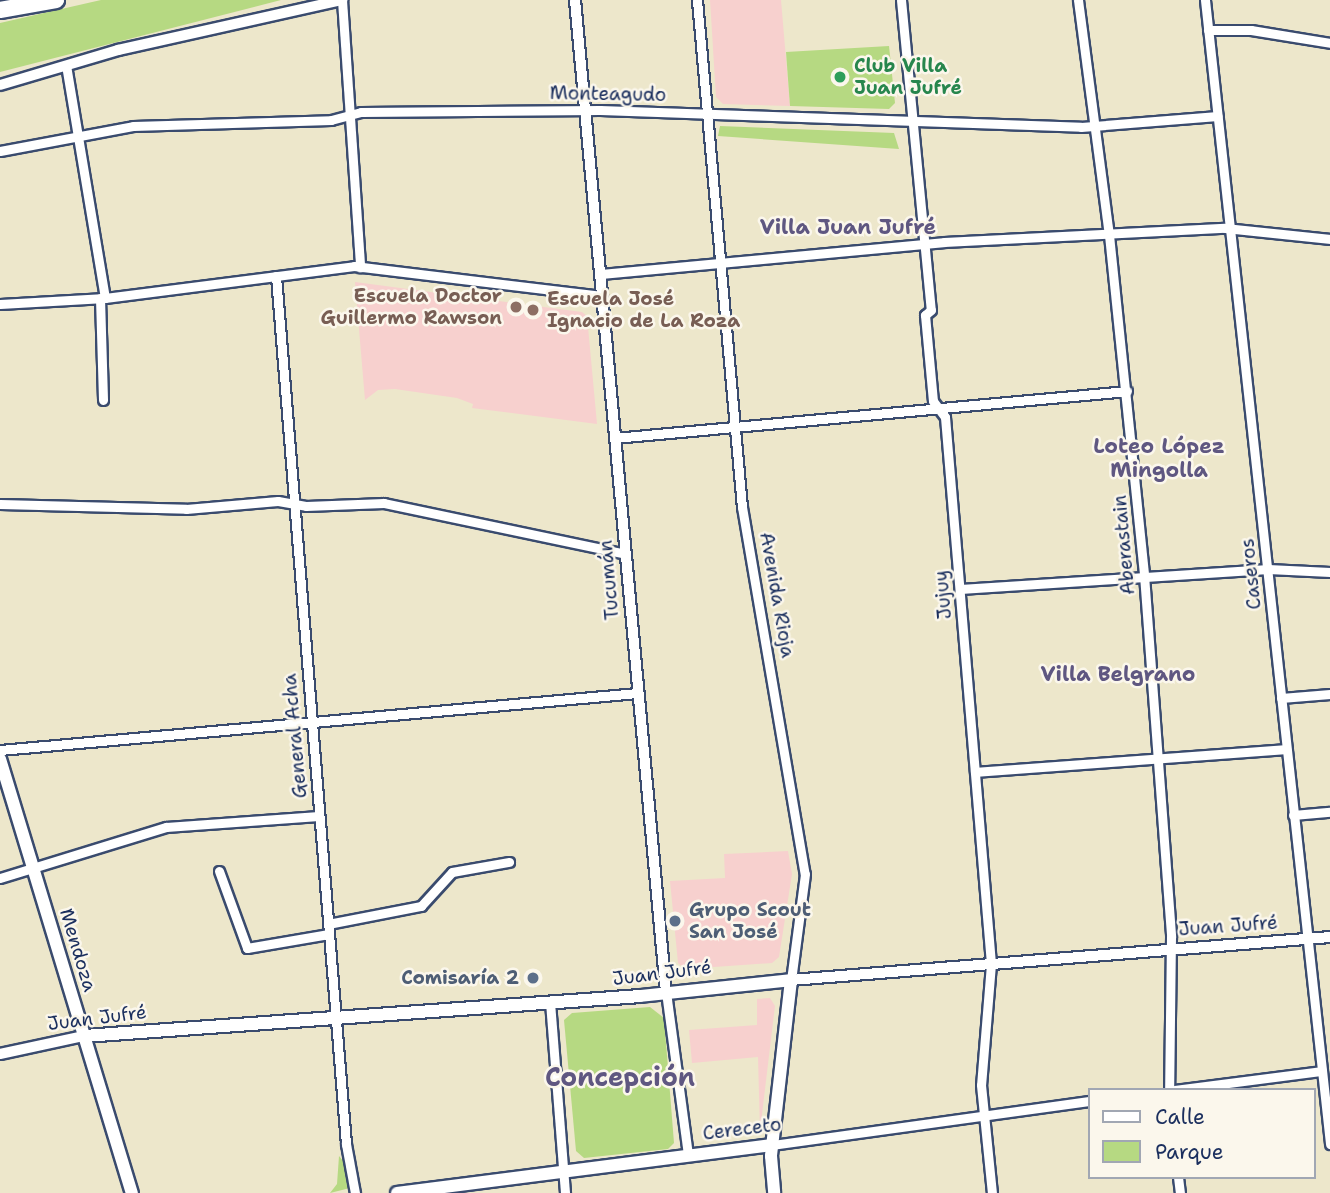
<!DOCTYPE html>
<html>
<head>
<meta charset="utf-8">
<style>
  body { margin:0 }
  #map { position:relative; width:1330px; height:1193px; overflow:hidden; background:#ede7cb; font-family:"Shantell Sans",sans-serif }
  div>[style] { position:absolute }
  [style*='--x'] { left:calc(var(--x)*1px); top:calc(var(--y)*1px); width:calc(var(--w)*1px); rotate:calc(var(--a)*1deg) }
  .built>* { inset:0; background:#f7d0ce }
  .green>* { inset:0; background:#b6d982 }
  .roads { filter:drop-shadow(2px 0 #3a4b6e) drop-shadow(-2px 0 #3a4b6e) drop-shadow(0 2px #3a4b6e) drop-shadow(0 -2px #3a4b6e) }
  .minor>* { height:9px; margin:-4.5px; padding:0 4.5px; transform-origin:4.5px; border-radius:4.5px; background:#fff }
  .tertiary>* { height:10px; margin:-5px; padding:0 5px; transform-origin:5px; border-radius:5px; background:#fff }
  .secondary>* { height:12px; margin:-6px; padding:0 6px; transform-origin:6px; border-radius:6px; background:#fff }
  .motorway>* { height:16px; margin:-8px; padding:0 8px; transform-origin:8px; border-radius:8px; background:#fff }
  .dots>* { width:19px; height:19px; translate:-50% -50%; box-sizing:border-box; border:4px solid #fbf7ec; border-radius:50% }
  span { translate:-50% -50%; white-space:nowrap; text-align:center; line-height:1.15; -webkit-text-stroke:5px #fbf7ec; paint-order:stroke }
  .leisure-label { font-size:19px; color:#27864d; font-weight:700 }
  .left { translate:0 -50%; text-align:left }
  .street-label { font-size:19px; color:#1b2f5e }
  .education-label { font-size:19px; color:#785e54; font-weight:700 }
  .right { translate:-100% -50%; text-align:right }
  .service-label { font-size:19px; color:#4e5e75; font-weight:700 }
  .neighbourhood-label { font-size:21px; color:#5f5781; font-weight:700 }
  .district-label { font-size:26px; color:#5f5781; font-weight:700 }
  .legend { position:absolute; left:1088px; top:1088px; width:228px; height:91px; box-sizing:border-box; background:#fbf7ec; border:2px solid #a1a7b3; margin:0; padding:9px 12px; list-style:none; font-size:21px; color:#1b2f5e }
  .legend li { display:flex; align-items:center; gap:14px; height:35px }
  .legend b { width:35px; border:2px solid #a1a7b3 }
</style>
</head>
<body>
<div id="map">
  <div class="built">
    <div style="clip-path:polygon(710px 0,781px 0,790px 106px,723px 104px,716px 97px)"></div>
    <div style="clip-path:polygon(355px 282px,582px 312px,587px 316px,597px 424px,472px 408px,473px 404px,457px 398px,395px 389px,378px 390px,365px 400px)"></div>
    <div style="clip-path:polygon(788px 851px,792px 874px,779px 957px,772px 963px,685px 969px,678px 963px,670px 881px,725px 878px,724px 854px)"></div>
    <div style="clip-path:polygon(770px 998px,775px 1006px,760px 1131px,758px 1057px,692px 1063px,689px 1030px,757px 1025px,757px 999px)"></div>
  </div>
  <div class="green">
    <div style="clip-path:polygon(101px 0,281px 0,0 72px,0 23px)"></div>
    <div style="clip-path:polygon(889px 46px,895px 103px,889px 109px,790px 106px,786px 52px)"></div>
    <div style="clip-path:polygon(720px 126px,894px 133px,899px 149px,718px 136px)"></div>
    <div style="clip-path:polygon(650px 1007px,664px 1018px,674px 1143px,668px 1149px,584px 1158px,576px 1151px,564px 1020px,572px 1013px)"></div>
    <div style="clip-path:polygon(339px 1156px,348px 1167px,350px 1188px,330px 1193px,337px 1184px)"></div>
  </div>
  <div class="roads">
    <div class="minor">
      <div style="--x:342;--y:0;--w:268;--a:86.1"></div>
      <div style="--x:697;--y:0;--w:509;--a:84.93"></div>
      <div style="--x:742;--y:507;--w:372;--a:80.3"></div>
      <div style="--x:805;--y:874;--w:107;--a:97.5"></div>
      <div style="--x:901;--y:0;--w:311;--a:84.5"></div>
      <div style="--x:931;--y:310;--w:8;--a:140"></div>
      <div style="--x:925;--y:315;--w:86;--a:84.7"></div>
      <div style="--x:933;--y:401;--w:20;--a:53"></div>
      <div style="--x:945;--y:417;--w:549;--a:85.19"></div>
      <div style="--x:991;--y:964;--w:121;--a:94.7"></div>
      <div style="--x:981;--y:1085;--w:109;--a:84.2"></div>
      <div style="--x:1078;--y:0;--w:237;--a:82.5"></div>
      <div style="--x:1109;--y:235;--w:342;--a:84.1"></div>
      <div style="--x:1144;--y:575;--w:363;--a:85.7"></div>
      <div style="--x:1171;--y:937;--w:153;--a:90.7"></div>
      <div style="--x:1205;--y:0;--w:1151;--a:83.76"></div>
      <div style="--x:1208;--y:30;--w:43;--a:0"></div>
      <div style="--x:1251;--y:30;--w:80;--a:9.3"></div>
      <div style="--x:66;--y:65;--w:236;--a:80.5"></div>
      <div style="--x:0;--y:151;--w:135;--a:-10.6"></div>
      <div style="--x:133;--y:126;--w:198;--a:-1.7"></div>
      <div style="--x:331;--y:120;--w:31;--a:-15"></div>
      <div style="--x:361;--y:112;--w:239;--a:-0.5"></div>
      <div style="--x:600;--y:110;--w:481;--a:2"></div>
      <div style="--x:1081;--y:127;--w:137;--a:-4.6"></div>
      <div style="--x:600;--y:274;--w:345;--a:-5.3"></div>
      <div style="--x:944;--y:242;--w:281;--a:-2.9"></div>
      <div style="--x:1225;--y:228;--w:106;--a:6"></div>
      <div style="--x:276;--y:276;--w:871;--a:85.39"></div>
      <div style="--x:346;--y:1144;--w:50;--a:79.6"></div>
      <div style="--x:100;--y:298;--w:102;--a:88.3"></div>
      <div style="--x:0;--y:304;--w:105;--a:-3.3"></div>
      <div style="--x:105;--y:298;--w:251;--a:-7.3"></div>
      <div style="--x:354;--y:266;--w:250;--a:6.9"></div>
      <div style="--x:614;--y:438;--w:515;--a:-5.23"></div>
      <div style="--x:0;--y:504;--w:186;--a:1.5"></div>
      <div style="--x:186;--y:509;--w:92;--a:-5"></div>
      <div style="--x:278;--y:501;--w:28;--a:10"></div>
      <div style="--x:306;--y:506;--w:78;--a:-2.2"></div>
      <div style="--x:384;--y:503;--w:246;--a:11.9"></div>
      <div style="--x:960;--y:589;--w:309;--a:-3.7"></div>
      <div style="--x:1268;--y:569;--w:62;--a:2.8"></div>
      <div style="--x:1281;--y:698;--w:49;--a:-4.7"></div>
      <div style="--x:0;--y:750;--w:640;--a:-5.11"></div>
      <div style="--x:975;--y:772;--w:312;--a:-4.2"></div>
      <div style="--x:1293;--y:815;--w:37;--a:-5"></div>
      <div style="--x:219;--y:871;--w:82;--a:70"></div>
      <div style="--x:247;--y:948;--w:83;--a:-9.7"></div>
      <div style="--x:0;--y:878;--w:174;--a:-17.1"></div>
      <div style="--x:166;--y:827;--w:153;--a:-4.1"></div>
      <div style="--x:328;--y:924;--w:95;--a:-11"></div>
      <div style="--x:421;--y:906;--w:46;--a:-47.6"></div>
      <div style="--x:452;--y:872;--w:58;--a:-10"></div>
      <div style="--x:666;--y:992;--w:164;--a:82.3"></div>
      <div style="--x:550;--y:1002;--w:192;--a:85.5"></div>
      <div style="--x:1175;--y:1090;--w:148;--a:-7.4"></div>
      <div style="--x:772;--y:1145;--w:321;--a:-7.9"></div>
      <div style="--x:1178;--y:1177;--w:16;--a:83"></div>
    </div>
    <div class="tertiary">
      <div style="--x:575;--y:0;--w:996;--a:84.76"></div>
      <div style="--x:0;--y:85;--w:123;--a:-16.5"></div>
      <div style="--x:118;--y:50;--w:230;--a:-12.6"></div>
      <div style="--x:791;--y:980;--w:541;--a:-4.56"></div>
      <div style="--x:0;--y:1054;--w:86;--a:-12.1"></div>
    </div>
    <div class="secondary">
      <div style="--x:0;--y:759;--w:454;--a:73.1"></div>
      <div style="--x:84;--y:1036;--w:557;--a:-4.11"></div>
      <div style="--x:640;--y:996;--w:152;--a:-6"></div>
      <div style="--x:791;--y:980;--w:177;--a:96.5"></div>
      <div style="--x:771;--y:1156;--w:37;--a:85"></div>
      <div style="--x:397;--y:1193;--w:378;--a:-7.3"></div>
    </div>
    <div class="motorway">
      <div style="--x:0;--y:10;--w:57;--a:-10.1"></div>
    </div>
  </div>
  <div class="dots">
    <div style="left:840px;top:77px;background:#2e9e5b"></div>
    <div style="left:516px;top:307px;background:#8d6e63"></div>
    <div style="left:533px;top:310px;background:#8d6e63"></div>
    <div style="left:675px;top:921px;background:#5c6f8a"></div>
    <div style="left:533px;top:978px;background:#5c6f8a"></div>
  </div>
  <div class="leisure-label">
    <span class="left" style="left:854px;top:77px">Club Villa<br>Juan Jufré</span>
  </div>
  <div class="street-label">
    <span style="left:608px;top:94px;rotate:1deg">Monteagudo</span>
    <span style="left:1124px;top:545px;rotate:-95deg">Aberastain</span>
    <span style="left:1251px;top:574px;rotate:-96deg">Caseros</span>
    <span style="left:609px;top:580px;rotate:-95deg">Tucumán</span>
    <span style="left:777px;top:595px;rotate:80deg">Avenida Rioja</span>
    <span style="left:943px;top:595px;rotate:-95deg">Jujuy</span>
    <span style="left:295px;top:736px;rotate:-95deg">General Acha</span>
    <span style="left:1228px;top:926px;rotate:-4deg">Juan Jufré</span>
    <span style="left:78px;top:950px;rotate:73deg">Mendoza</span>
    <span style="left:662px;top:973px;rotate:-7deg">Juan Jufré</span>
    <span style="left:97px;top:1018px;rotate:-7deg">Juan Jufré</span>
    <span style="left:742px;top:1129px;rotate:-7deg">Cereceto</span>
  </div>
  <div class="education-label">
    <span class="right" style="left:502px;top:307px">Escuela Doctor<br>Guillermo Rawson</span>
    <span class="left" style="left:547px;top:310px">Escuela José<br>Ignacio de La Roza</span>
  </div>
  <div class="service-label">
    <span class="left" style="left:689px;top:921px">Grupo Scout<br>San José</span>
    <span class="right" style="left:519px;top:978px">Comisaría 2</span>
  </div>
  <div class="neighbourhood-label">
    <span style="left:848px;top:227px">Villa Juan Jufré</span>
    <span style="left:1159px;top:458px">Loteo López<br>Mingolla</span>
    <span style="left:1118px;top:674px">Villa Belgrano</span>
  </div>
  <div class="district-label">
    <span style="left:620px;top:1077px">Concepción</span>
  </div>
  <ul class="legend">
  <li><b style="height:9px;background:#fff"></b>Calle</li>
  <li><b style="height:19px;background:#b6d982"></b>Parque</li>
  </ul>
</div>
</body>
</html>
